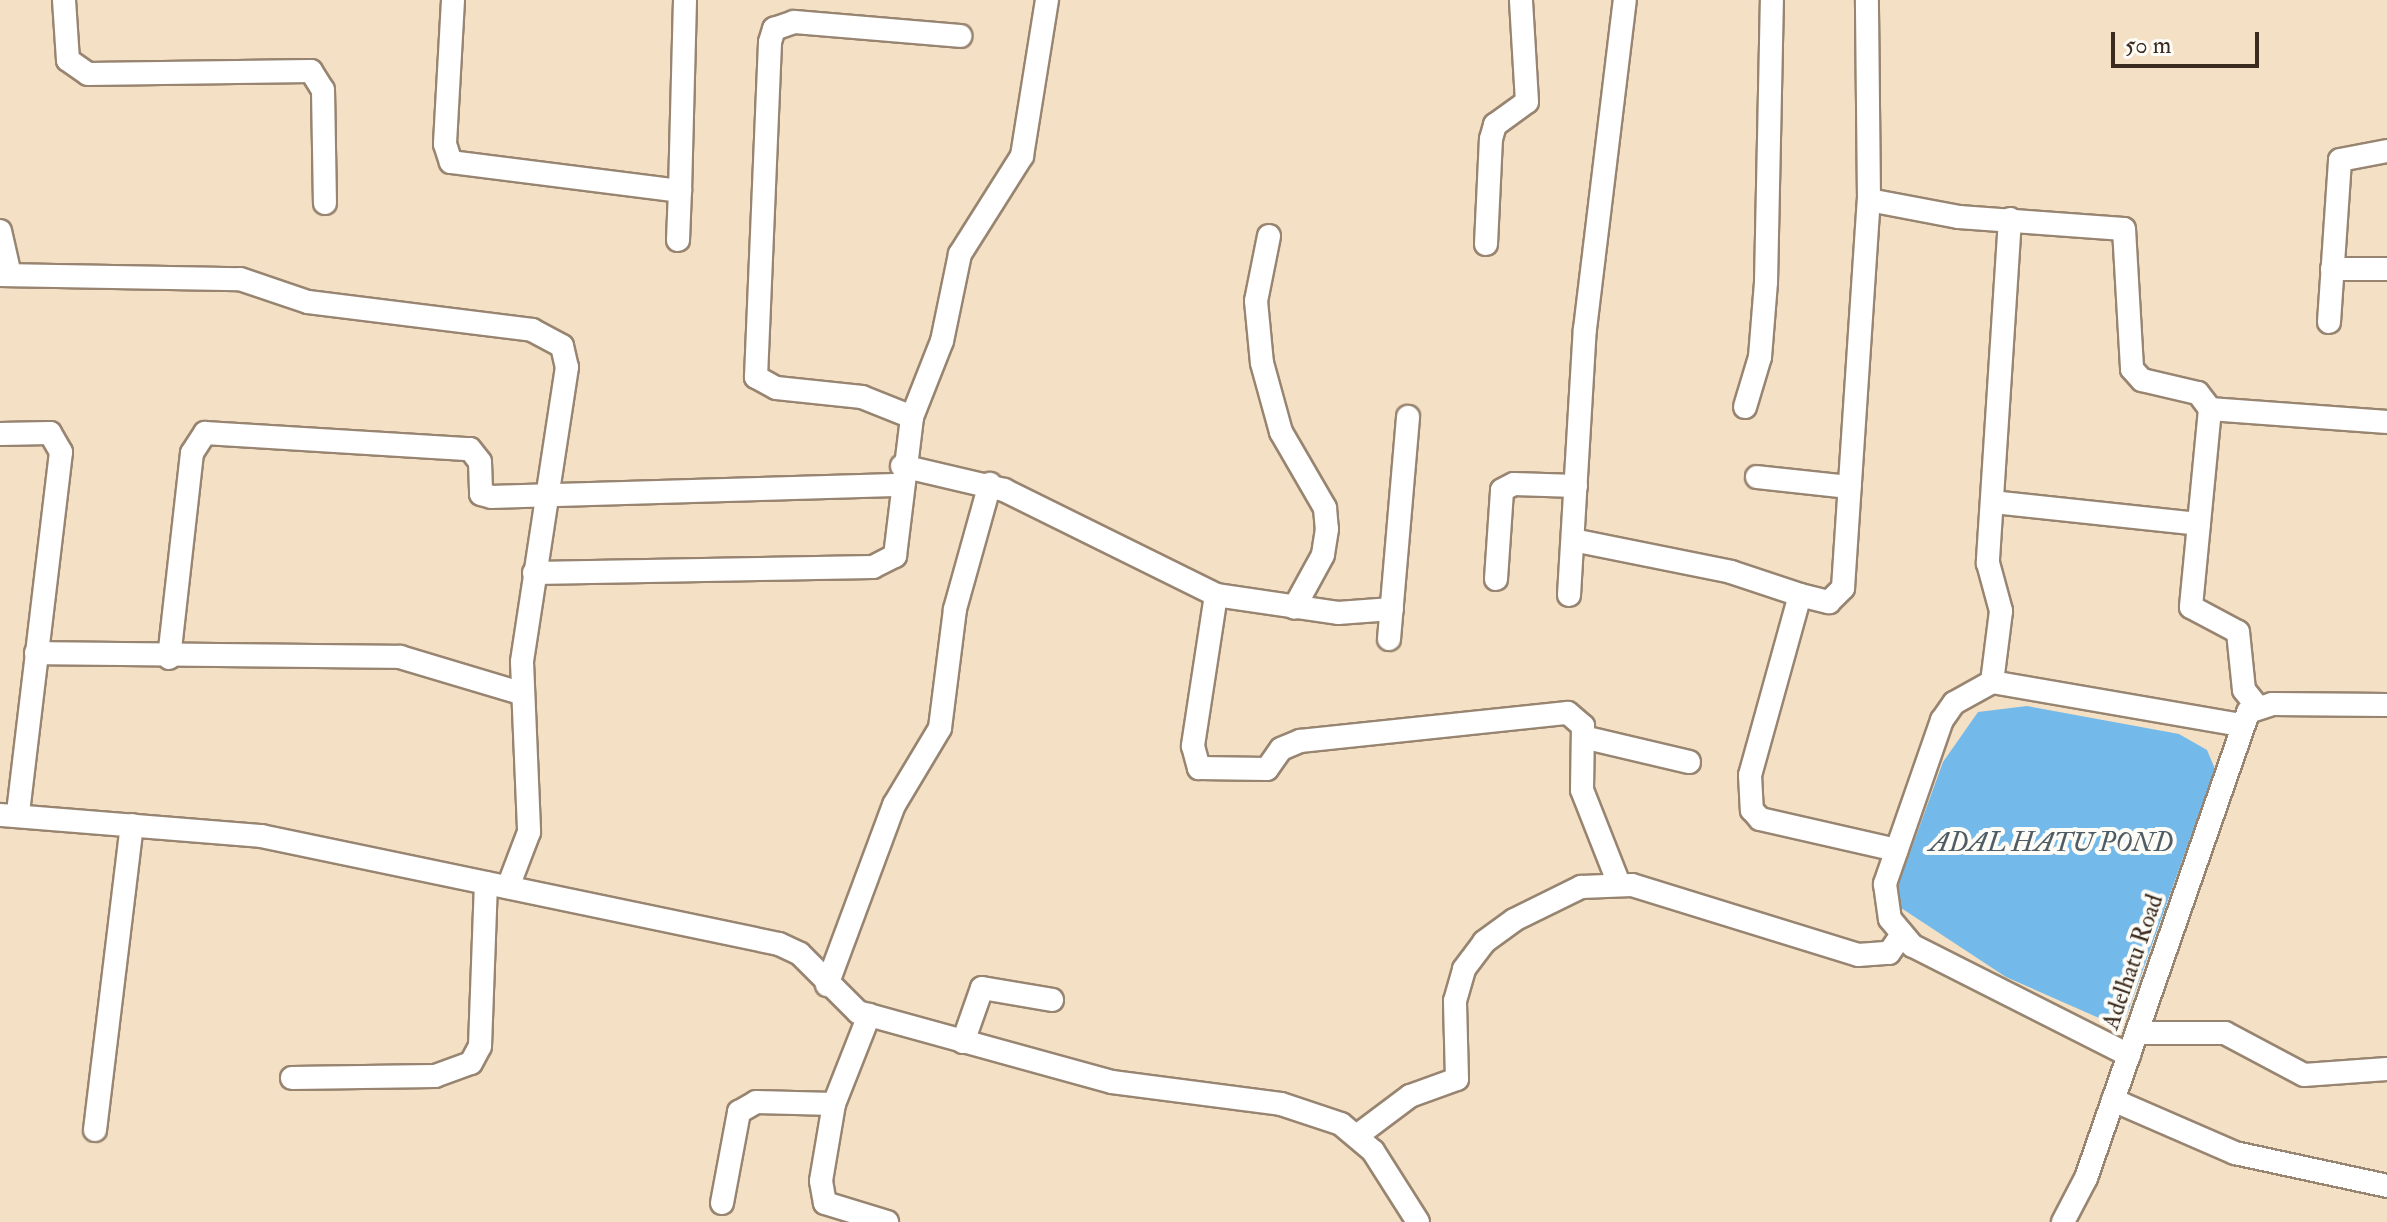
<!DOCTYPE html>
<html>
<head>
<meta charset="utf-8">
<style>
  body { margin:0 }
  #map { position:relative; width:2387px; height:1222px; overflow:hidden; background:#f4e0c4; font-family:"IM FELL Double Pica",serif }
  div>[style] { position:absolute }
  [style*='--x'] { left:calc(var(--x)*1px); top:calc(var(--y)*1px); width:calc(var(--w)*1px); rotate:calc(var(--a)*1deg) }
  .water>* { inset:0; background:#73b9ea }
  .roads { filter:drop-shadow(2px 0 #988571) drop-shadow(-2px 0 #988571) drop-shadow(0 2px #988571) drop-shadow(0 -2px #988571) }
  .minor>* { height:22px; margin:-11px; padding:0 11px; transform-origin:11px; border-radius:11px; background:#fff }
  span { translate:-50% -50%; white-space:nowrap; text-align:center; line-height:1.15; -webkit-text-stroke:8px #fdfcf7; paint-order:stroke }
  .street-label { font-size:24px; color:#3b2a1e }
  .water-label { font-size:26px; color:#4f5c65; font-style:italic }
  .scale { position:absolute; left:2111px; top:32px; width:148px; height:36px; box-sizing:border-box; border:4px solid #3b2a1e; border-top:0; padding-left:10px; font-size:24px; line-height:28px; white-space:nowrap; color:#3b2a1e; -webkit-text-stroke:6px #fdfcf7; paint-order:stroke }
</style>
</head>
<body>
<div id="map">
  <div class="water">
    <div style="clip-path:polygon(2027px 706px,2179px 734px,2207px 750px,2215px 769px,2126px 1017px,2099px 1018px,2006px 977px,1892px 902px,1943px 762px,1978px 712px)"></div>
  </div>
  <div class="roads">
    <div class="minor">
      <div style="--x:64;--y:0;--w:60;--a:86.2"></div>
      <div style="--x:68;--y:60;--w:24;--a:35"></div>
      <div style="--x:88;--y:74;--w:223;--a:-0.8"></div>
      <div style="--x:311;--y:71;--w:22;--a:58"></div>
      <div style="--x:323;--y:90;--w:113;--a:89"></div>
      <div style="--x:453;--y:0;--w:144;--a:93.2"></div>
      <div style="--x:445;--y:144;--w:19;--a:72"></div>
      <div style="--x:451;--y:162;--w:231;--a:7.2"></div>
      <div style="--x:680;--y:191;--w:191;--a:-88.5"></div>
      <div style="--x:1869;--y:200;--w:92;--a:10.7"></div>
      <div style="--x:1959;--y:217;--w:165;--a:4.2"></div>
      <div style="--x:2124;--y:229;--w:140;--a:86.7"></div>
      <div style="--x:2132;--y:369;--w:15;--a:48"></div>
      <div style="--x:2142;--y:380;--w:57;--a:13.1"></div>
      <div style="--x:2198;--y:393;--w:20;--a:53"></div>
      <div style="--x:2210;--y:409;--w:199;--a:95.5"></div>
      <div style="--x:2191;--y:607;--w:53;--a:28"></div>
      <div style="--x:2238;--y:632;--w:58;--a:84.1"></div>
      <div style="--x:2244;--y:690;--w:22;--a:51"></div>
      <div style="--x:2010;--y:219;--w:345;--a:93.7"></div>
      <div style="--x:1988;--y:563;--w:50;--a:74.8"></div>
      <div style="--x:2001;--y:611;--w:72;--a:97.2"></div>
      <div style="--x:1992;--y:682;--w:253;--a:9.8"></div>
      <div style="--x:0;--y:231;--w:45;--a:77.2"></div>
      <div style="--x:1269;--y:236;--w:66;--a:101.3"></div>
      <div style="--x:1256;--y:301;--w:62;--a:84.5"></div>
      <div style="--x:1262;--y:363;--w:72;--a:74.6"></div>
      <div style="--x:1281;--y:432;--w:88;--a:59.9"></div>
      <div style="--x:1325;--y:508;--w:21;--a:85"></div>
      <div style="--x:1327;--y:529;--w:26;--a:99"></div>
      <div style="--x:1323;--y:555;--w:60;--a:118.7"></div>
      <div style="--x:678;--y:240;--w:49;--a:-87.7"></div>
      <div style="--x:1486;--y:244;--w:105;--a:-87.3"></div>
      <div style="--x:1491;--y:139;--w:15;--a:-74"></div>
      <div style="--x:1495;--y:125;--w:39;--a:-36"></div>
      <div style="--x:1527;--y:102;--w:102;--a:-93.4"></div>
      <div style="--x:2332;--y:269;--w:55;--a:0"></div>
      <div style="--x:0;--y:275;--w:240;--a:1"></div>
      <div style="--x:240;--y:279;--w:72;--a:18.7"></div>
      <div style="--x:308;--y:302;--w:226;--a:7.1"></div>
      <div style="--x:532;--y:330;--w:34;--a:28"></div>
      <div style="--x:562;--y:346;--w:22;--a:77"></div>
      <div style="--x:567;--y:367;--w:298;--a:98.7"></div>
      <div style="--x:522;--y:662;--w:170;--a:87.6"></div>
      <div style="--x:529;--y:832;--w:59;--a:110.9"></div>
      <div style="--x:2329;--y:322;--w:162;--a:-86.1"></div>
      <div style="--x:2340;--y:160;--w:48;--a:-10.8"></div>
      <div style="--x:1745;--y:407;--w:52;--a:-73.3"></div>
      <div style="--x:1760;--y:357;--w:75;--a:-85.4"></div>
      <div style="--x:1766;--y:282;--w:282;--a:-88.8"></div>
      <div style="--x:2210;--y:409;--w:177;--a:4.2"></div>
      <div style="--x:912;--y:417;--w:54;--a:-158.2"></div>
      <div style="--x:862;--y:397;--w:86;--a:-174"></div>
      <div style="--x:776;--y:388;--w:23;--a:-151"></div>
      <div style="--x:756;--y:377;--w:335;--a:-87.6"></div>
      <div style="--x:770;--y:42;--w:14;--a:-73"></div>
      <div style="--x:774;--y:29;--w:21;--a:-19"></div>
      <div style="--x:794;--y:22;--w:167;--a:4.8"></div>
      <div style="--x:0;--y:434;--w:50;--a:-1.1"></div>
      <div style="--x:50;--y:433;--w:22;--a:60"></div>
      <div style="--x:61;--y:452;--w:366;--a:96.8"></div>
      <div style="--x:902;--y:466;--w:105;--a:13.2"></div>
      <div style="--x:1004;--y:490;--w:237;--a:26.3"></div>
      <div style="--x:1216;--y:595;--w:123;--a:8.4"></div>
      <div style="--x:1338;--y:613;--w:54;--a:-4.2"></div>
      <div style="--x:1757;--y:477;--w:93;--a:6.2"></div>
      <div style="--x:1993;--y:502;--w:207;--a:6.1"></div>
      <div style="--x:1573;--y:540;--w:161;--a:11.4"></div>
      <div style="--x:1731;--y:572;--w:73;--a:18.4"></div>
      <div style="--x:1800;--y:595;--w:187;--a:105.5"></div>
      <div style="--x:1750;--y:775;--w:35;--a:87"></div>
      <div style="--x:1752;--y:810;--w:12;--a:48"></div>
      <div style="--x:1760;--y:819;--w:140;--a:12.8"></div>
      <div style="--x:534;--y:573;--w:339;--a:-1"></div>
      <div style="--x:873;--y:567;--w:25;--a:-27"></div>
      <div style="--x:895;--y:556;--w:140;--a:-83"></div>
      <div style="--x:912;--y:417;--w:82;--a:-68.5"></div>
      <div style="--x:942;--y:341;--w:89;--a:-78.3"></div>
      <div style="--x:960;--y:254;--w:116;--a:-57.7"></div>
      <div style="--x:1022;--y:156;--w:158;--a:-80.9"></div>
      <div style="--x:1496;--y:579;--w:89;--a:-86.1"></div>
      <div style="--x:1502;--y:490;--w:13;--a:-27"></div>
      <div style="--x:1514;--y:484;--w:62;--a:1.8"></div>
      <div style="--x:1216;--y:595;--w:153;--a:98.7"></div>
      <div style="--x:1193;--y:746;--w:23;--a:75"></div>
      <div style="--x:1199;--y:768;--w:68;--a:0.8"></div>
      <div style="--x:1267;--y:769;--w:24;--a:-55"></div>
      <div style="--x:1281;--y:749;--w:21;--a:-23"></div>
      <div style="--x:1300;--y:741;--w:269;--a:-6"></div>
      <div style="--x:1568;--y:713;--w:20;--a:41"></div>
      <div style="--x:1583;--y:726;--w:64;--a:90.9"></div>
      <div style="--x:1582;--y:790;--w:101;--a:68.5"></div>
      <div style="--x:1569;--y:595;--w:266;--a:-86.6"></div>
      <div style="--x:1585;--y:329;--w:331;--a:-83.1"></div>
      <div style="--x:1800;--y:595;--w:30;--a:14"></div>
      <div style="--x:1829;--y:602;--w:20;--a:-45"></div>
      <div style="--x:1843;--y:588;--w:389;--a:-86.2"></div>
      <div style="--x:1869;--y:200;--w:200;--a:-90.6"></div>
      <div style="--x:1389;--y:639;--w:223;--a:-85.1"></div>
      <div style="--x:36;--y:653;--w:364;--a:0.6"></div>
      <div style="--x:400;--y:657;--w:125;--a:16.7"></div>
      <div style="--x:169;--y:658;--w:206;--a:-83.6"></div>
      <div style="--x:192;--y:453;--w:24;--a:-57"></div>
      <div style="--x:205;--y:433;--w:265;--a:3.5"></div>
      <div style="--x:470;--y:449;--w:16;--a:52"></div>
      <div style="--x:480;--y:462;--w:32;--a:88"></div>
      <div style="--x:481;--y:494;--w:11;--a:15"></div>
      <div style="--x:492;--y:497;--w:409;--a:-1.7"></div>
      <div style="--x:1992;--y:682;--w:43;--a:151.1"></div>
      <div style="--x:1954;--y:703;--w:21;--a:125"></div>
      <div style="--x:1942;--y:720;--w:174;--a:109.2"></div>
      <div style="--x:1885;--y:884;--w:35;--a:82"></div>
      <div style="--x:1890;--y:919;--w:35;--a:50"></div>
      <div style="--x:1913;--y:946;--w:242;--a:26.8"></div>
      <div style="--x:1583;--y:737;--w:109;--a:13.3"></div>
      <div style="--x:0;--y:815;--w:262;--a:4.6"></div>
      <div style="--x:261;--y:836;--w:529;--a:11.78"></div>
      <div style="--x:779;--y:944;--w:23;--a:25"></div>
      <div style="--x:800;--y:954;--w:82;--a:45"></div>
      <div style="--x:858;--y:1012;--w:263;--a:15.4"></div>
      <div style="--x:1112;--y:1082;--w:170;--a:7.4"></div>
      <div style="--x:1281;--y:1104;--w:63;--a:18.4"></div>
      <div style="--x:1341;--y:1124;--w:42;--a:40.2"></div>
      <div style="--x:1373;--y:1151;--w:84;--a:57.6"></div>
      <div style="--x:827;--y:985;--w:192;--a:-69.6"></div>
      <div style="--x:894;--y:805;--w:90;--a:-59.1"></div>
      <div style="--x:940;--y:728;--w:120;--a:-82.8"></div>
      <div style="--x:955;--y:609;--w:130;--a:-74.4"></div>
      <div style="--x:2137;--y:1033;--w:88;--a:0"></div>
      <div style="--x:2225;--y:1033;--w:89;--a:28"></div>
      <div style="--x:2304;--y:1075;--w:83;--a:-4.1"></div>
      <div style="--x:963;--y:1042;--w:57;--a:-70.6"></div>
      <div style="--x:982;--y:988;--w:71;--a:9.7"></div>
      <div style="--x:292;--y:1078;--w:143;--a:-0.8"></div>
      <div style="--x:435;--y:1076;--w:38;--a:-20"></div>
      <div style="--x:471;--y:1063;--w:19;--a:-62"></div>
      <div style="--x:480;--y:1046;--w:163;--a:-87.9"></div>
      <div style="--x:2113;--y:1100;--w:133;--a:23.5"></div>
      <div style="--x:2235;--y:1153;--w:156;--a:12.2"></div>
      <div style="--x:834;--y:1104;--w:78;--a:99.6"></div>
      <div style="--x:821;--y:1181;--w:22;--a:80"></div>
      <div style="--x:825;--y:1203;--w:65;--a:17"></div>
      <div style="--x:95;--y:1130;--w:307;--a:-83.1"></div>
      <div style="--x:1358;--y:1135;--w:65;--a:-36.9"></div>
      <div style="--x:1410;--y:1096;--w:50;--a:-19.9"></div>
      <div style="--x:1457;--y:1079;--w:78;--a:-91.5"></div>
      <div style="--x:1455;--y:1001;--w:33;--a:-74"></div>
      <div style="--x:1464;--y:969;--w:34;--a:-53"></div>
      <div style="--x:1484;--y:942;--w:37;--a:-36"></div>
      <div style="--x:1514;--y:920;--w:75;--a:-26.2"></div>
      <div style="--x:1581;--y:887;--w:51;--a:-2.2"></div>
      <div style="--x:1632;--y:885;--w:237;--a:17.2"></div>
      <div style="--x:1858;--y:955;--w:31;--a:-4"></div>
      <div style="--x:1889;--y:953;--w:21;--a:-55"></div>
      <div style="--x:722;--y:1203;--w:93;--a:-79.4"></div>
      <div style="--x:739;--y:1112;--w:20;--a:-30"></div>
      <div style="--x:756;--y:1102;--w:78;--a:1.5"></div>
      <div style="--x:834;--y:1104;--w:96;--a:-68.5"></div>
      <div style="--x:2063;--y:1222;--w:50;--a:-62.4"></div>
      <div style="--x:2086;--y:1178;--w:493;--a:-70.8"></div>
      <div style="--x:2248;--y:712;--w:25;--a:-18"></div>
      <div style="--x:2272;--y:704;--w:115;--a:0.5"></div>
    </div>
  </div>
  <div class="street-label">
    <span style="left:2133px;top:962px;rotate:-71deg">Adelhatu Road</span>
  </div>
  <div class="water-label">
    <span style="left:2051px;top:844px">ADAL HATU POND</span>
  </div>
  <div class="scale">50 m</div>
</div>
</body>
</html>
